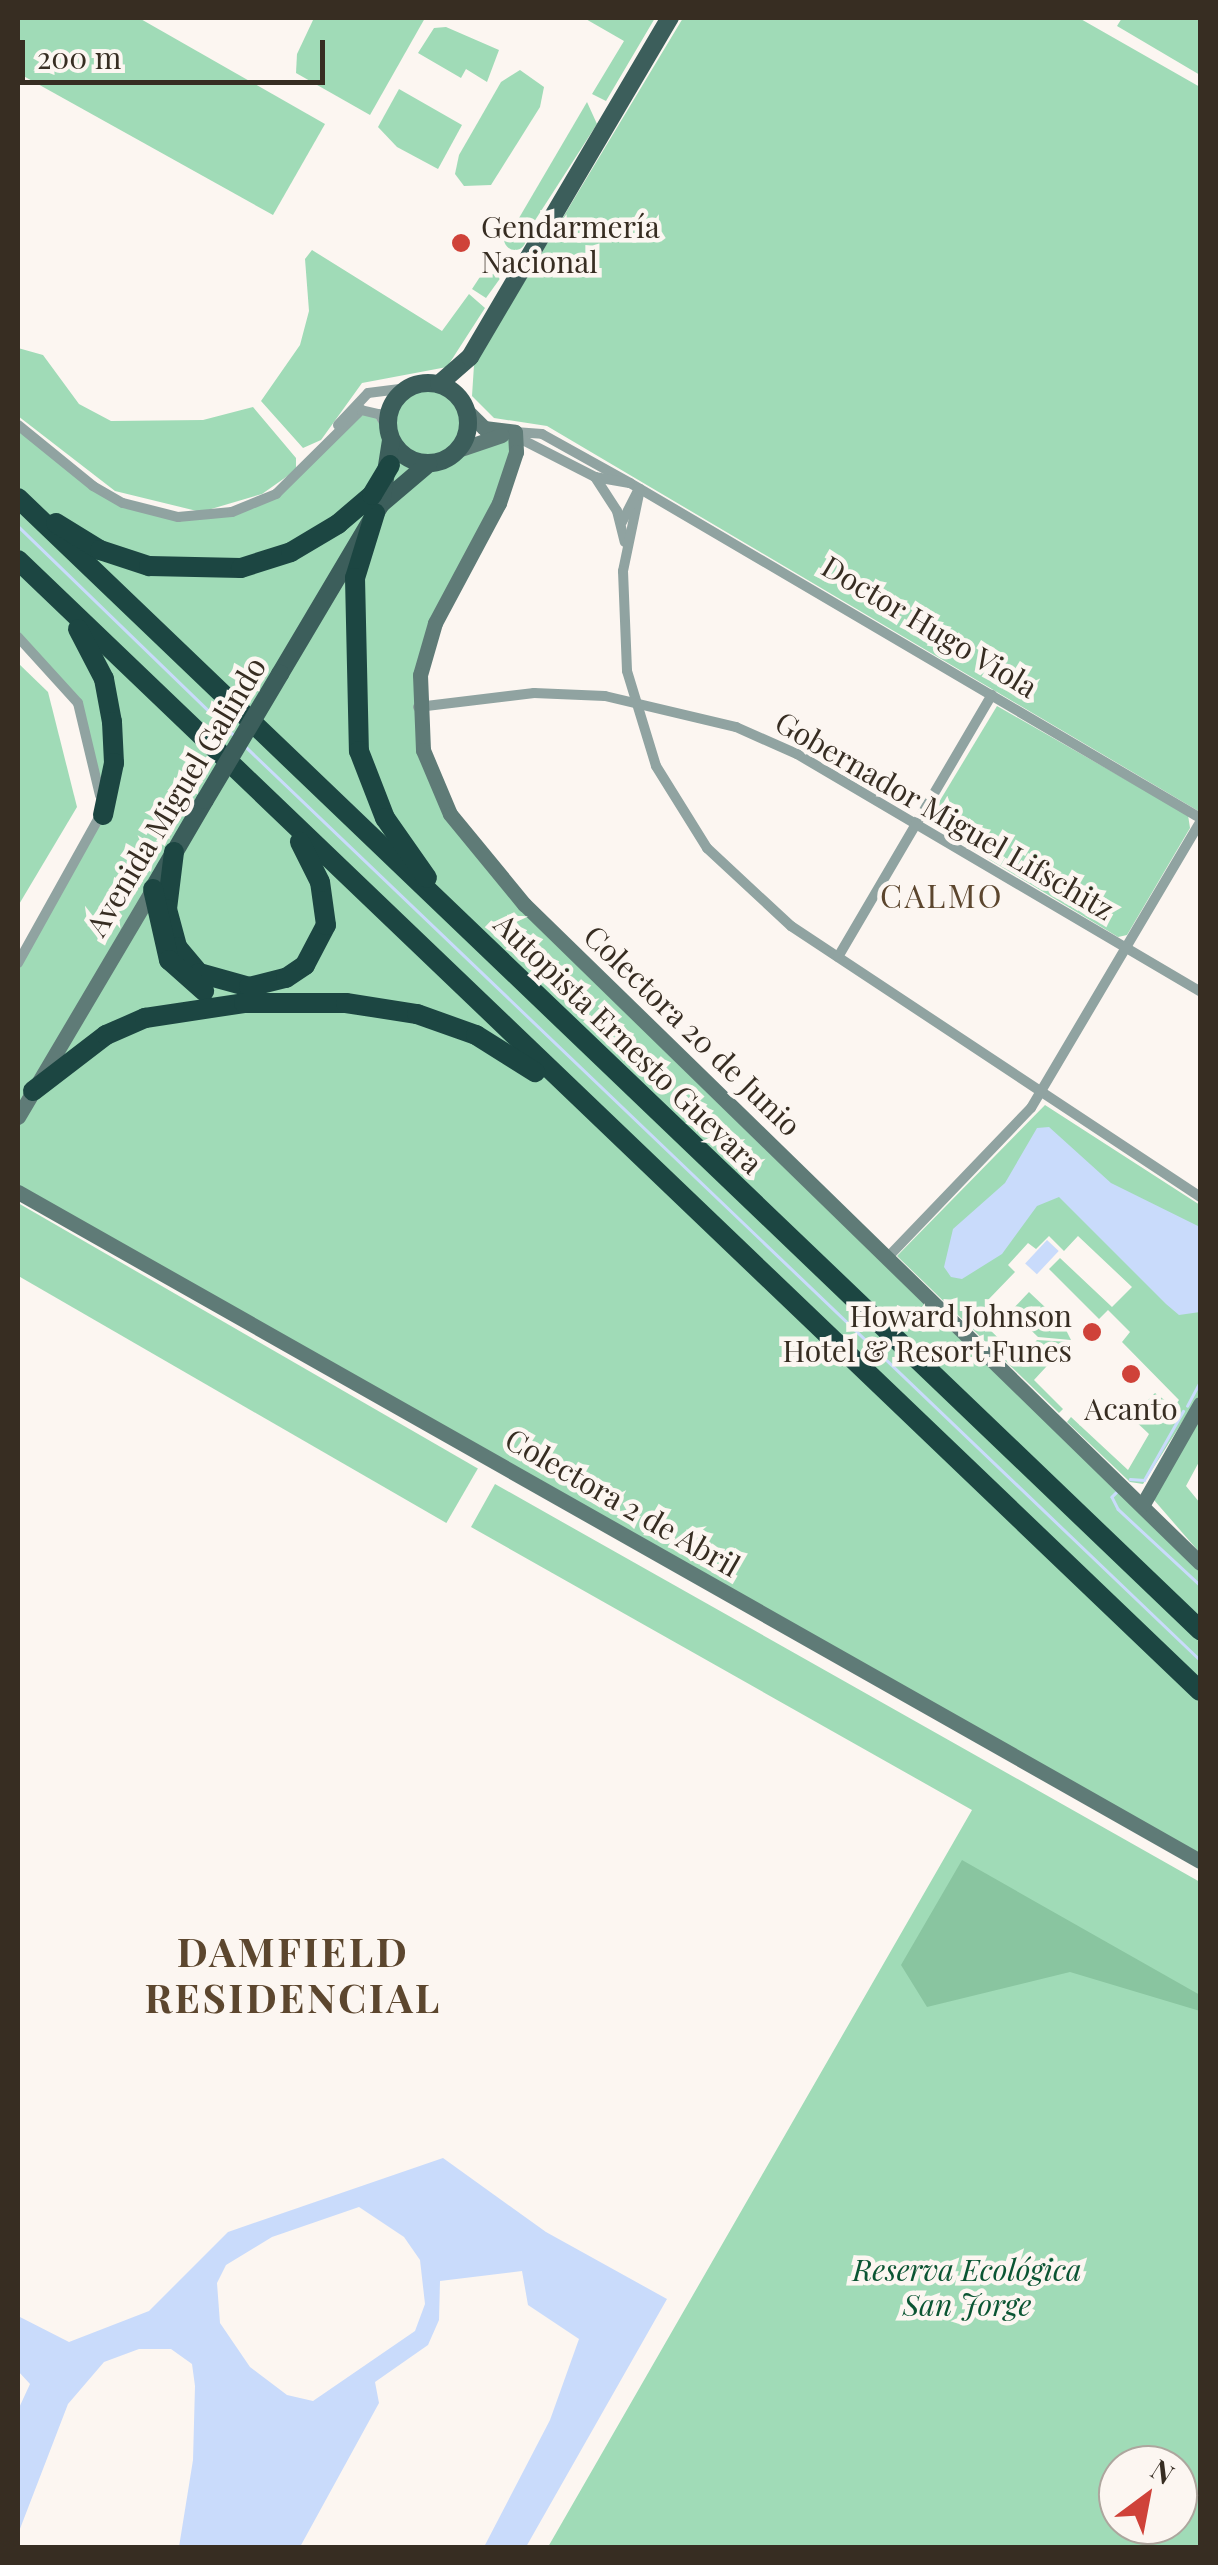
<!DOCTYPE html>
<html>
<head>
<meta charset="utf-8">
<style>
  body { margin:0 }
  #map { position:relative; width:1218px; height:2565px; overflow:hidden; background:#fcf6f1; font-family:"Playfair Display",serif }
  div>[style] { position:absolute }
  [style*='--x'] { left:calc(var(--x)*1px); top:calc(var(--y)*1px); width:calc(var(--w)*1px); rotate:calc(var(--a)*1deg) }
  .green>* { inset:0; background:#a0dbb7; transform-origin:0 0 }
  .round { border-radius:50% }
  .forest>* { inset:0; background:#89c5a0 }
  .water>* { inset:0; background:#c9dbfb; transform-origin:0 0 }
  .stream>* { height:2.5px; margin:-1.25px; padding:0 1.25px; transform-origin:1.25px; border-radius:1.25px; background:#c9dbfb }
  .street>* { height:10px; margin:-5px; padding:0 5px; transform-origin:5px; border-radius:5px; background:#90a3a1 }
  .secondary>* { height:15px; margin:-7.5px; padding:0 7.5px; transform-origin:7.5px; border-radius:7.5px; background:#5f7b77 }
  .primary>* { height:18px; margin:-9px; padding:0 9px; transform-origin:9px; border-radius:9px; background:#3c5e5b }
  .primary>.ring { margin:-9px; padding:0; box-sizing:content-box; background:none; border:18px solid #3c5e5b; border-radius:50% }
  .highway>* { height:20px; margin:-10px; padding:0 10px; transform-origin:10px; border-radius:10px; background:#1c4642 }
  .primary-bridge>* { height:18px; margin:-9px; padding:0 9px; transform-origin:9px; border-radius:9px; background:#3c5e5b }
  .dots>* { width:28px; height:28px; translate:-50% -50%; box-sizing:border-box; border:5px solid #fcf6f1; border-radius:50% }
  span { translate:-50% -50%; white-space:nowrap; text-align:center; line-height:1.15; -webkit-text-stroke:9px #fcf6f1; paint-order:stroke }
  .poi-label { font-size:30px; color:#372d22 }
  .left { translate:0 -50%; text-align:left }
  .right { translate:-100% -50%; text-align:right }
  .street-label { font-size:30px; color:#372d22 }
  .park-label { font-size:30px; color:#0b5533; font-style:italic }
  .neighbourhood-label { font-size:32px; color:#5c462e; letter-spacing:2.5px }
  .district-label { font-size:40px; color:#5c462e; font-weight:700; letter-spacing:2.5px }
  .frame { position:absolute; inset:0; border:20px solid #372d22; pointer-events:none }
  .north { position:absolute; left:1098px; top:2445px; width:100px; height:100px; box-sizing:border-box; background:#fcf6f1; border:2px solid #ada69e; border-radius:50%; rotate:32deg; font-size:28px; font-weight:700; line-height:40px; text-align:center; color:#372d22 }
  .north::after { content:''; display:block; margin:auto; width:35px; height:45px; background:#cf4239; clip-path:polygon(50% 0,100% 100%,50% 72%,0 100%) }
  .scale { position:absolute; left:20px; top:40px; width:305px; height:45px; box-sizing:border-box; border:5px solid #372d22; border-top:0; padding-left:12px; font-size:30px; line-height:35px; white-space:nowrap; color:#372d22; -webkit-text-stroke:8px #fcf6f1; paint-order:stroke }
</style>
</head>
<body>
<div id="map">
  <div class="green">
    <div style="clip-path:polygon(18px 18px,139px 18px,325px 124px,273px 215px,18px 73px)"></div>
    <div style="clip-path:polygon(314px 18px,425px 18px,370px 115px,296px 73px,297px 54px)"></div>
    <div style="clip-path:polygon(584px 18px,655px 18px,606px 101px,592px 94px,624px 41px)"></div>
    <div style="clip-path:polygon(683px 18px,1079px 18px,1200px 87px,1200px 812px,547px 426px,494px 418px,472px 396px,474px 365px)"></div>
    <div style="clip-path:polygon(1122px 18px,1200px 18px,1200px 75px,1117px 26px)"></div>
    <div style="clip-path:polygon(446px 27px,499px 50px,487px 82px,466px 69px,461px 78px,418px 53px,434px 28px)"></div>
    <div style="clip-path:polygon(520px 70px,544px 87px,540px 107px,491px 185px,464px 186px,455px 174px,459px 155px,501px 82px)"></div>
    <div style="clip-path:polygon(399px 89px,462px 125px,438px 169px,397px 147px,378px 127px)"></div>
    <div style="clip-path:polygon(587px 102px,597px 124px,532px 225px,519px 218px)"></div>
    <div class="round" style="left:504px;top:228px;width:22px;height:22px"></div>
    <div style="clip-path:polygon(312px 250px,442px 331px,469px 294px,485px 308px,447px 367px,362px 383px,321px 440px,303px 448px,261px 401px,300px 345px,309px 311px,305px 259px)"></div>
    <div style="clip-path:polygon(495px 254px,509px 266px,486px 298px,472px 289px)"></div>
    <div style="clip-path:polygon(18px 348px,43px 355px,79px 404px,111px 421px,203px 420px,253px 407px,296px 458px,296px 470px,262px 494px,201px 512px,115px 491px,18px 416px)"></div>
    <div class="round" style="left:394px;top:390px;width:66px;height:66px"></div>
    <div style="clip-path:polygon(371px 411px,397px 450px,416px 462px,439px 462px,508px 435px,516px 452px,435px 623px,419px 724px,467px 838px,1200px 1563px,1200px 1861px,18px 1192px,18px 963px,103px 815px,78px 703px,18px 637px,18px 425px,123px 503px,203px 517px,276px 494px,344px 425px)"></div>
    <div style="clip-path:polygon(18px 663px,48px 692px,77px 807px,18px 906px)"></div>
    <div style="clip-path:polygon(997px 706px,1188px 815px,1190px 828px,1127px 935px,1118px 937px,927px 822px)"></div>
    <div style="clip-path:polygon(1045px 1105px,1200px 1205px,1200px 1394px,1143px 1484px,1130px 1482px,1067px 1422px,1071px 1417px,1128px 1470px,1149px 1434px,1131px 1417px,1155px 1393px,1174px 1407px,1179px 1400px,1122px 1342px,1130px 1332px,1108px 1310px,1099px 1319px,1049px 1269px,1060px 1258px,1112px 1307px,1132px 1287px,1078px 1236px,1064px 1251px,1049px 1236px,1036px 1249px,1028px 1243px,1008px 1265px,1015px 1272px,987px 1301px,996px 1311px,978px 1327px,988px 1328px,1019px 1358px,1037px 1340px,1069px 1342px,1034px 1380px,1063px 1409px,1059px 1413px,897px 1256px)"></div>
    <div style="left:18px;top:1203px;width:531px;height:63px;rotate:30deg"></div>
    <div style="clip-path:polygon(1029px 1292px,1063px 1324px,1071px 1340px,1038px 1337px,1011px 1311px)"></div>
    <div style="clip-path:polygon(1200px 1413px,1200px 1460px,1186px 1486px,1200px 1503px,1200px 1553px,1154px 1500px)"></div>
    <div style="clip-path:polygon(evenodd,495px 1484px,1200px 1882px,1200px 2547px,548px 2547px,972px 1810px,471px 1527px,495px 1484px,1118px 2465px,1178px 2465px,1178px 2525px,1118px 2525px,1118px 2465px)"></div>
  </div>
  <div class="forest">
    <div style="clip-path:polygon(962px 1860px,1200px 1995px,1200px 2011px,1070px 1972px,927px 2007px,901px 1965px)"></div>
  </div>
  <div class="water">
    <div style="clip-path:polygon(1049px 1127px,1111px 1183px,1200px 1227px,1200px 1312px,1179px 1315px,1166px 1304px,1059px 1197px,1037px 1206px,1002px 1254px,962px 1279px,951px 1277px,944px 1267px,953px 1229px,1005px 1183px,1037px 1128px)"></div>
    <div style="left:1047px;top:1240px;width:16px;height:32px;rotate:43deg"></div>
    <div style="clip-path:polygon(evenodd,443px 2158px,546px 2232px,667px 2299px,526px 2547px,484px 2547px,550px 2420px,579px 2339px,528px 2305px,522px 2271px,440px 2281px,439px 2320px,428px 2345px,375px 2382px,379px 2403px,300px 2547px,179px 2547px,193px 2460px,195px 2386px,192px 2364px,171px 2349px,139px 2349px,104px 2362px,68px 2404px,18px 2534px,18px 2410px,30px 2384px,18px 2371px,18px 2316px,69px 2342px,149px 2311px,228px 2232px,443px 2158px,359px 2207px,404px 2237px,420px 2260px,425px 2304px,415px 2331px,313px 2401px,287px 2395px,250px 2367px,220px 2323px,217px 2283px,226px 2265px,272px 2237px,359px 2207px)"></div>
  </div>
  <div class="stream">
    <div style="--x:18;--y:526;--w:303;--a:44.1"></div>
    <div style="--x:245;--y:746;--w:1322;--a:43.74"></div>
    <div style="--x:1187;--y:1406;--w:27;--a:-62"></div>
    <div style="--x:1130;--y:1479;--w:14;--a:4"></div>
    <div style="--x:1144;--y:1480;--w:79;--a:-60.5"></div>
    <div style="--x:1117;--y:1492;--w:7;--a:135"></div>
    <div style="--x:1112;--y:1497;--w:13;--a:63"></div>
    <div style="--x:1118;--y:1509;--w:112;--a:42.8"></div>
  </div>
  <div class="street">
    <div style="--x:18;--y:425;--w:97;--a:39.1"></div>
    <div style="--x:93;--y:486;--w:34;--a:30"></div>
    <div style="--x:123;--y:503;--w:57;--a:14.3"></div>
    <div style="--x:178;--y:517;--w:54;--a:-5.3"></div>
    <div style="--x:232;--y:512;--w:48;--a:-22.2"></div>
    <div style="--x:276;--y:494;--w:120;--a:-44.7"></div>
    <div style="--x:361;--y:410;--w:18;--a:13"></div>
    <div style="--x:379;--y:414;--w:17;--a:59"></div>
    <div style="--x:338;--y:425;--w:44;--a:-46.8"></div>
    <div style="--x:368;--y:393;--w:40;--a:-7.1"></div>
    <div style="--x:515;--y:432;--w:27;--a:4"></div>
    <div style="--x:542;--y:434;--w:101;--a:29.1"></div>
    <div style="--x:630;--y:483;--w:661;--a:30.44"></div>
    <div style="--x:515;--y:436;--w:90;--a:27.1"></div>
    <div style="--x:595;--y:477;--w:35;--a:10"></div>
    <div style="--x:595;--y:477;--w:40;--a:57.1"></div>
    <div style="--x:617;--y:511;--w:32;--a:76"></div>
    <div style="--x:640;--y:489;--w:84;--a:101.7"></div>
    <div style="--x:623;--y:571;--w:100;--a:87.7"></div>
    <div style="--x:627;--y:671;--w:99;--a:73"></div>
    <div style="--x:656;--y:766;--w:97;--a:58.1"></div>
    <div style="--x:707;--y:848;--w:115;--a:42.9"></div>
    <div style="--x:791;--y:926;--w:491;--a:33.5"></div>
    <div style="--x:622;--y:522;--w:37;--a:-63"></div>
    <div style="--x:18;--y:637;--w:89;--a:47.7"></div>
    <div style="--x:78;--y:703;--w:95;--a:76.6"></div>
    <div style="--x:418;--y:707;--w:117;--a:-6.9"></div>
    <div style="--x:534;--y:693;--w:71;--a:2.4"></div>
    <div style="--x:605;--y:696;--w:135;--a:13.3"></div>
    <div style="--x:736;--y:727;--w:67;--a:23.9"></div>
    <div style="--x:797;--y:754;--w:468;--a:30.5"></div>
    <div style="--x:838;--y:957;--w:304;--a:-59.6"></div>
    <div style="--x:18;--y:963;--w:173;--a:-60.9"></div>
    <div style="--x:888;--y:1257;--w:207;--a:-46.2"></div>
    <div style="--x:1031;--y:1108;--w:332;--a:-59.4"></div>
  </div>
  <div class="secondary">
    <div style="--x:466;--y:410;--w:25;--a:45"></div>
    <div style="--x:484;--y:428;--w:31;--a:7"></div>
    <div style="--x:515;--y:432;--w:20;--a:87"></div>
    <div style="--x:516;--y:452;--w:54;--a:108.4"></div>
    <div style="--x:499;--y:503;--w:136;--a:118.1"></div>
    <div style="--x:435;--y:623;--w:54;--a:106.1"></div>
    <div style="--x:420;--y:675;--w:75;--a:87.7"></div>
    <div style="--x:423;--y:750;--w:69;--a:67.1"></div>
    <div style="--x:450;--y:814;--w:117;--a:50.6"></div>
    <div style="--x:524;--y:904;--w:944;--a:44.27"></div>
    <div style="--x:458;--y:450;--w:46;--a:-18.8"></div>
    <div style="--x:18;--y:1117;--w:265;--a:-59.4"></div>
    <div style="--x:18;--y:1192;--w:1358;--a:29.51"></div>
    <div style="--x:1143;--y:1504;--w:115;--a:-60.3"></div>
  </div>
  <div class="primary">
    <div class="ring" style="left:388px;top:383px;width:62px;height:62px"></div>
    <div style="--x:439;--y:384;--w:41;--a:-41.1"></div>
    <div style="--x:470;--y:357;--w:394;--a:-59.5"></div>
    <div style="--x:381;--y:504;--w:62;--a:-40.4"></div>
    <div style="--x:280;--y:674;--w:198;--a:-59.3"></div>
    <div style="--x:381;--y:504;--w:65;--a:-81.1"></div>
    <div style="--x:153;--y:889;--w:103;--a:-59.7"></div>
  </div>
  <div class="highway">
    <div style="--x:18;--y:498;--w:1637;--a:43.76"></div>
    <div style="--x:375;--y:513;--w:68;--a:107.1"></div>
    <div style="--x:355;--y:578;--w:173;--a:88.7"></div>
    <div style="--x:359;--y:751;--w:72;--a:68.8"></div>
    <div style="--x:385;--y:818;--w:73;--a:55"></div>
    <div style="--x:56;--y:523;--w:52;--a:31.5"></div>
    <div style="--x:100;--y:550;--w:52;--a:18.1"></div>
    <div style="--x:149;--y:566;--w:92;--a:1.2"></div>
    <div style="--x:241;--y:568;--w:52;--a:-17.7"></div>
    <div style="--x:291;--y:552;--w:55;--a:-30.8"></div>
    <div style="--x:338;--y:524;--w:45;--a:-40.5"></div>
    <div style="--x:372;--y:495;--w:35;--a:-59"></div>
    <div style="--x:18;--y:560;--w:1636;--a:43.74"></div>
    <div style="--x:78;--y:629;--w:56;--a:62.5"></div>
    <div style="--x:104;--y:679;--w:44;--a:79.5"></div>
    <div style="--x:112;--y:722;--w:41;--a:87.2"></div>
    <div style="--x:114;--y:763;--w:53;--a:101.9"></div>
    <div style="--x:174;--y:852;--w:57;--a:97"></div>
    <div style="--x:167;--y:909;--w:39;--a:75"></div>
    <div style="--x:177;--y:947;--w:34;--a:50"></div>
    <div style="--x:199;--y:973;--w:52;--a:15.6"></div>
    <div style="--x:249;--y:987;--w:38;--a:-14"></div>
    <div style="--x:286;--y:978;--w:23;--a:-34"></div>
    <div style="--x:305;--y:965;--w:45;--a:-62.3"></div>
    <div style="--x:326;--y:925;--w:43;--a:-97.9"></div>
    <div style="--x:320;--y:882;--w:45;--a:-116.6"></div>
    <div style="--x:153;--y:889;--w:73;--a:77.3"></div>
    <div style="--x:169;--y:960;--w:47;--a:41.5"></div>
    <div style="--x:33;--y:1091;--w:92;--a:-37.5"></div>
    <div style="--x:106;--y:1035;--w:43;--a:-23.6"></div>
    <div style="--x:145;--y:1018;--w:100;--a:-8.6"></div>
    <div style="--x:244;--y:1003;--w:102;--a:0"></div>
    <div style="--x:346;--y:1003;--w:72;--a:8.8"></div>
    <div style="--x:417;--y:1014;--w:63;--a:19.6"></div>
    <div style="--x:476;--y:1035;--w:70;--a:32.1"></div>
  </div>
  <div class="primary-bridge">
    <div style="--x:205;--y:800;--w:147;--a:-59.2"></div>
  </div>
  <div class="dots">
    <div style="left:461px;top:243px;background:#cf4239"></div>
    <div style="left:1092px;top:1332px;background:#cf4239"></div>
    <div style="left:1131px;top:1374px;background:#cf4239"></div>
  </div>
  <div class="poi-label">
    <span class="left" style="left:481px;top:243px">Gendarmería<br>Nacional</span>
    <span class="right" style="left:1072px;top:1332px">Howard Johnson<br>Hotel &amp; Resort Funes</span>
    <span style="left:1131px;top:1408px">Acanto</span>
  </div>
  <div class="street-label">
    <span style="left:930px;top:626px;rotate:31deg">Doctor Hugo Viola</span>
    <span style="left:175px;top:796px;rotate:-59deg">Avenida Miguel Galindo</span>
    <span style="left:945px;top:815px;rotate:30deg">Gobernador Miguel Lifschitz</span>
    <span style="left:693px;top:1030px;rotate:44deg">Colectora 20 de Junio</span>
    <span style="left:629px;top:1043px;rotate:44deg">Autopista Ernesto Guevara</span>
    <span style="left:623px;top:1502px;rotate:30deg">Colectora 2 de Abril</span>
  </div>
  <div class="park-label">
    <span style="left:967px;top:2286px">Reserva Ecológica<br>San Jorge</span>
  </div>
  <div class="neighbourhood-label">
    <span style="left:942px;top:895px">CALMO</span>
  </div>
  <div class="district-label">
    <span style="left:293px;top:1974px">DAMFIELD<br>RESIDENCIAL</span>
  </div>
  <div class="frame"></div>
  <div class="north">N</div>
  <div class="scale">200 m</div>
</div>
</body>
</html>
